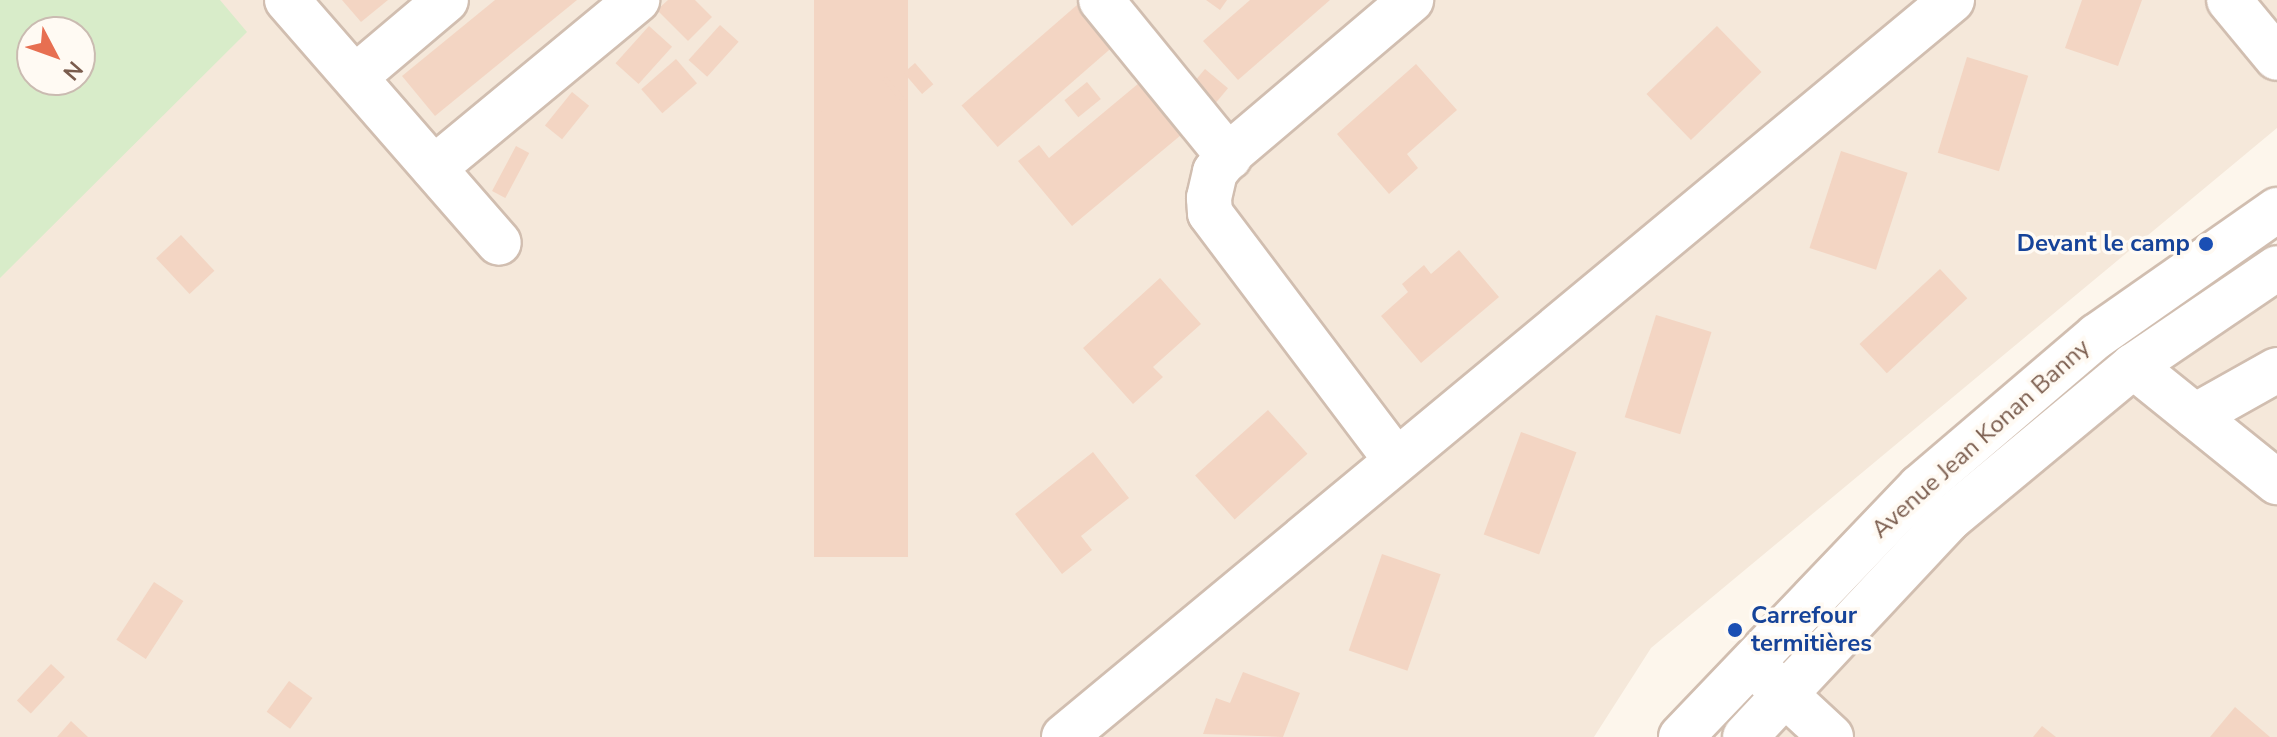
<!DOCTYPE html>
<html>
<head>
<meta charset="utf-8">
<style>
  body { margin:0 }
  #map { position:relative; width:2277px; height:737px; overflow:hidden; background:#fdf6ec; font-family:"Nunito Sans",sans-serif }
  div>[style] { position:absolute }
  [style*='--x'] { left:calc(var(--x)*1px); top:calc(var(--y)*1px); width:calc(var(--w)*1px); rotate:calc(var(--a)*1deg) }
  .residential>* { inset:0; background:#f5e8da }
  .green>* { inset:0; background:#d8ecc9 }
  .building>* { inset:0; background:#f3d5c3; transform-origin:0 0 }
  .roads { filter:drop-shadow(2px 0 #d1beb0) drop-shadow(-2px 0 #d1beb0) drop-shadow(0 2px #d1beb0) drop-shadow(0 -2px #d1beb0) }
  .minor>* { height:44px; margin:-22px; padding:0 22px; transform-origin:22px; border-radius:22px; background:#fff }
  .dots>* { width:22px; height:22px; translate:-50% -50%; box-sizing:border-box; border:4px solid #fffaf3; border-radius:50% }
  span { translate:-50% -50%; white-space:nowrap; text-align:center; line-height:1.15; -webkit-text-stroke:7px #fffaf3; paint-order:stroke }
  .transit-label { font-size:24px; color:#164399; font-weight:700 }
  .right { translate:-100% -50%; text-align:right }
  .left { translate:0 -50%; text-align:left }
  .street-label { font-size:24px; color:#7a5c4d }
  .north { position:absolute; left:16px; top:16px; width:80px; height:80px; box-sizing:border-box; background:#fffaf3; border:2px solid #cabbb1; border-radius:50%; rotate:131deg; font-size:22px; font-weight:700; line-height:32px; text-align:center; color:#7a5c4d }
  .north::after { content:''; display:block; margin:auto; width:28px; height:36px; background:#e76f51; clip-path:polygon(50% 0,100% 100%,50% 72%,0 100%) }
</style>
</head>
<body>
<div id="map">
  <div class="residential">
    <div style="clip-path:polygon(evenodd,0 0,2277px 0,2277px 128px,1651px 648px,1594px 737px,0 737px,0 0,32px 32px,80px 32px,80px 80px,32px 80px,32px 32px)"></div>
    <div style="clip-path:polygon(2277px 273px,2277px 737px,1722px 737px,1826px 615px)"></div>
  </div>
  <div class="green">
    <div style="clip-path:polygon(evenodd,0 0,220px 0,247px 32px,0 278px,0 0,32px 32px,80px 32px,80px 80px,32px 80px,32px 32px)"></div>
  </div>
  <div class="building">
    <div style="clip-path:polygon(342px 0,388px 0,361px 22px)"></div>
    <div style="clip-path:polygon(495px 0,577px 0,435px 116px,402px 76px)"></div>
    <div style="clip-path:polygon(668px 0,695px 0,712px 17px,688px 41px,657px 10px)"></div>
    <div style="left:814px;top:0;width:94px;height:557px"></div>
    <div style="clip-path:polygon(1206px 0,1227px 0,1220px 10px)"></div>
    <div style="clip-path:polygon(1250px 0,1330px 0,1238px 80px,1203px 41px)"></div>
    <div style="clip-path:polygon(2082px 0,2142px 0,2118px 66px,2065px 48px)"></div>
    <div style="left:1077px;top:5px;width:55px;height:153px;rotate:49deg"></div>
    <div style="left:720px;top:25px;width:25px;height:47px;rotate:42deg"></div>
    <div style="left:649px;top:26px;width:31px;height:50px;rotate:42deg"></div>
    <div style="left:1717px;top:26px;width:64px;height:98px;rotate:46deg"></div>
    <div style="left:1967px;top:57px;width:64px;height:100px;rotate:17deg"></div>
    <div style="left:676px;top:59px;width:32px;height:46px;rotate:49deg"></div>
    <div style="left:915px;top:63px;width:28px;height:15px;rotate:49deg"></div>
    <div style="clip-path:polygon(1416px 64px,1457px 110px,1407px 154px,1418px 168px,1389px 194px,1337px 134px)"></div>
    <div style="left:1205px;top:69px;width:30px;height:50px;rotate:40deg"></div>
    <div style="left:886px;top:76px;width:34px;height:5px;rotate:50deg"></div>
    <div style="left:1087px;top:82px;width:22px;height:29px;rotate:51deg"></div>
    <div style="clip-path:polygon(1139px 83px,1181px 135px,1072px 226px,1018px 161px,1039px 145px,1049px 158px)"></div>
    <div style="left:852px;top:86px;width:33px;height:44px;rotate:50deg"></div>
    <div style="left:572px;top:92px;width:22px;height:43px;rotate:39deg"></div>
    <div style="left:516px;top:146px;width:15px;height:51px;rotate:28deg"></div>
    <div style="left:1841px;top:151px;width:70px;height:102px;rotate:18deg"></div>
    <div style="left:181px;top:235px;width:49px;height:34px;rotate:47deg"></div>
    <div style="clip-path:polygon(1459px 250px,1499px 297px,1421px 363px,1381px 316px,1408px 292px,1402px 284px,1424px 265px,1431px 274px)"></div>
    <div style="left:1940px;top:269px;width:40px;height:110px;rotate:47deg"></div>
    <div style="clip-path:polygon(1160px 278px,1201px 324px,1153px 367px,1163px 377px,1133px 404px,1083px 348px)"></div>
    <div style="left:1656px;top:315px;width:58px;height:107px;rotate:17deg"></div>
    <div style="left:1268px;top:410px;width:59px;height:98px;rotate:48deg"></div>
    <div style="left:1521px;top:432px;width:59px;height:109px;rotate:20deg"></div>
    <div style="clip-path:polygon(1093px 452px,1129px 498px,1081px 536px,1092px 550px,1062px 574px,1015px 514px)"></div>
    <div style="left:1382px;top:554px;width:62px;height:102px;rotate:19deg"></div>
    <div style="left:154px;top:582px;width:35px;height:69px;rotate:33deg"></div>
    <div style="left:51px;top:664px;width:19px;height:50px;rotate:43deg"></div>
    <div style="clip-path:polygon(1243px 672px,1300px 693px,1283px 737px,1203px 734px,1216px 698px,1230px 703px)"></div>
    <div style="left:289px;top:681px;width:29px;height:38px;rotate:36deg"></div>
    <div style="clip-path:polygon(2235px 707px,2270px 737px,2210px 737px)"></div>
    <div style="clip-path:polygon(71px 721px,88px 737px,57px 737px)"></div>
    <div style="clip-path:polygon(2042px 726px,2056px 737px,2033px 737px)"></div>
  </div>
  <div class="roads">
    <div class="minor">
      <div style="--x:287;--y:0;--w:322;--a:48.9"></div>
      <div style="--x:1101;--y:0;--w:203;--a:50.8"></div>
      <div style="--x:2229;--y:0;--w:75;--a:50.4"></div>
      <div style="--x:355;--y:77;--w:119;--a:-40.2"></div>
      <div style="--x:434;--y:168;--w:264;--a:-39.6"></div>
      <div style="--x:2133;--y:366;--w:185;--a:38.9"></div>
      <div style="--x:2195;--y:416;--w:94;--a:-29.3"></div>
      <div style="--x:1396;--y:460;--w:309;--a:-127"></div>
      <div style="--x:1210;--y:213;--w:15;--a:-94"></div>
      <div style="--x:1209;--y:198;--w:27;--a:-77"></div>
      <div style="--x:1215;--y:172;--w:26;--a:-50"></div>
      <div style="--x:1232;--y:152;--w:235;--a:-40.3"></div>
      <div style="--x:1762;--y:673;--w:94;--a:42.8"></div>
      <div style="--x:1064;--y:737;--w:1154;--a:-39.69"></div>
      <div style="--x:1681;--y:737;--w:346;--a:-46.3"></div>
      <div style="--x:1920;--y:487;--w:233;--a:-40.5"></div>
      <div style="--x:2097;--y:336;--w:220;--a:-35"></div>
      <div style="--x:1745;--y:737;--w:299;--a:-46.9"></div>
      <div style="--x:1949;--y:519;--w:239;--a:-39.7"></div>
      <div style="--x:2133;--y:366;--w:174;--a:-34.2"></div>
    </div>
  </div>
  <div class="dots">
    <div style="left:2206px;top:244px;background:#1a4fb4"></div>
    <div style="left:1735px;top:630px;background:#1a4fb4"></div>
  </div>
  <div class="transit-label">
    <span class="right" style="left:2190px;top:244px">Devant le camp</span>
    <span class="left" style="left:1751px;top:630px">Carrefour<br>termitières</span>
  </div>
  <div class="street-label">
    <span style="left:1981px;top:439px;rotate:-42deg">Avenue Jean Konan Banny</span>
  </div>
  <div class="north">N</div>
</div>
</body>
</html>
